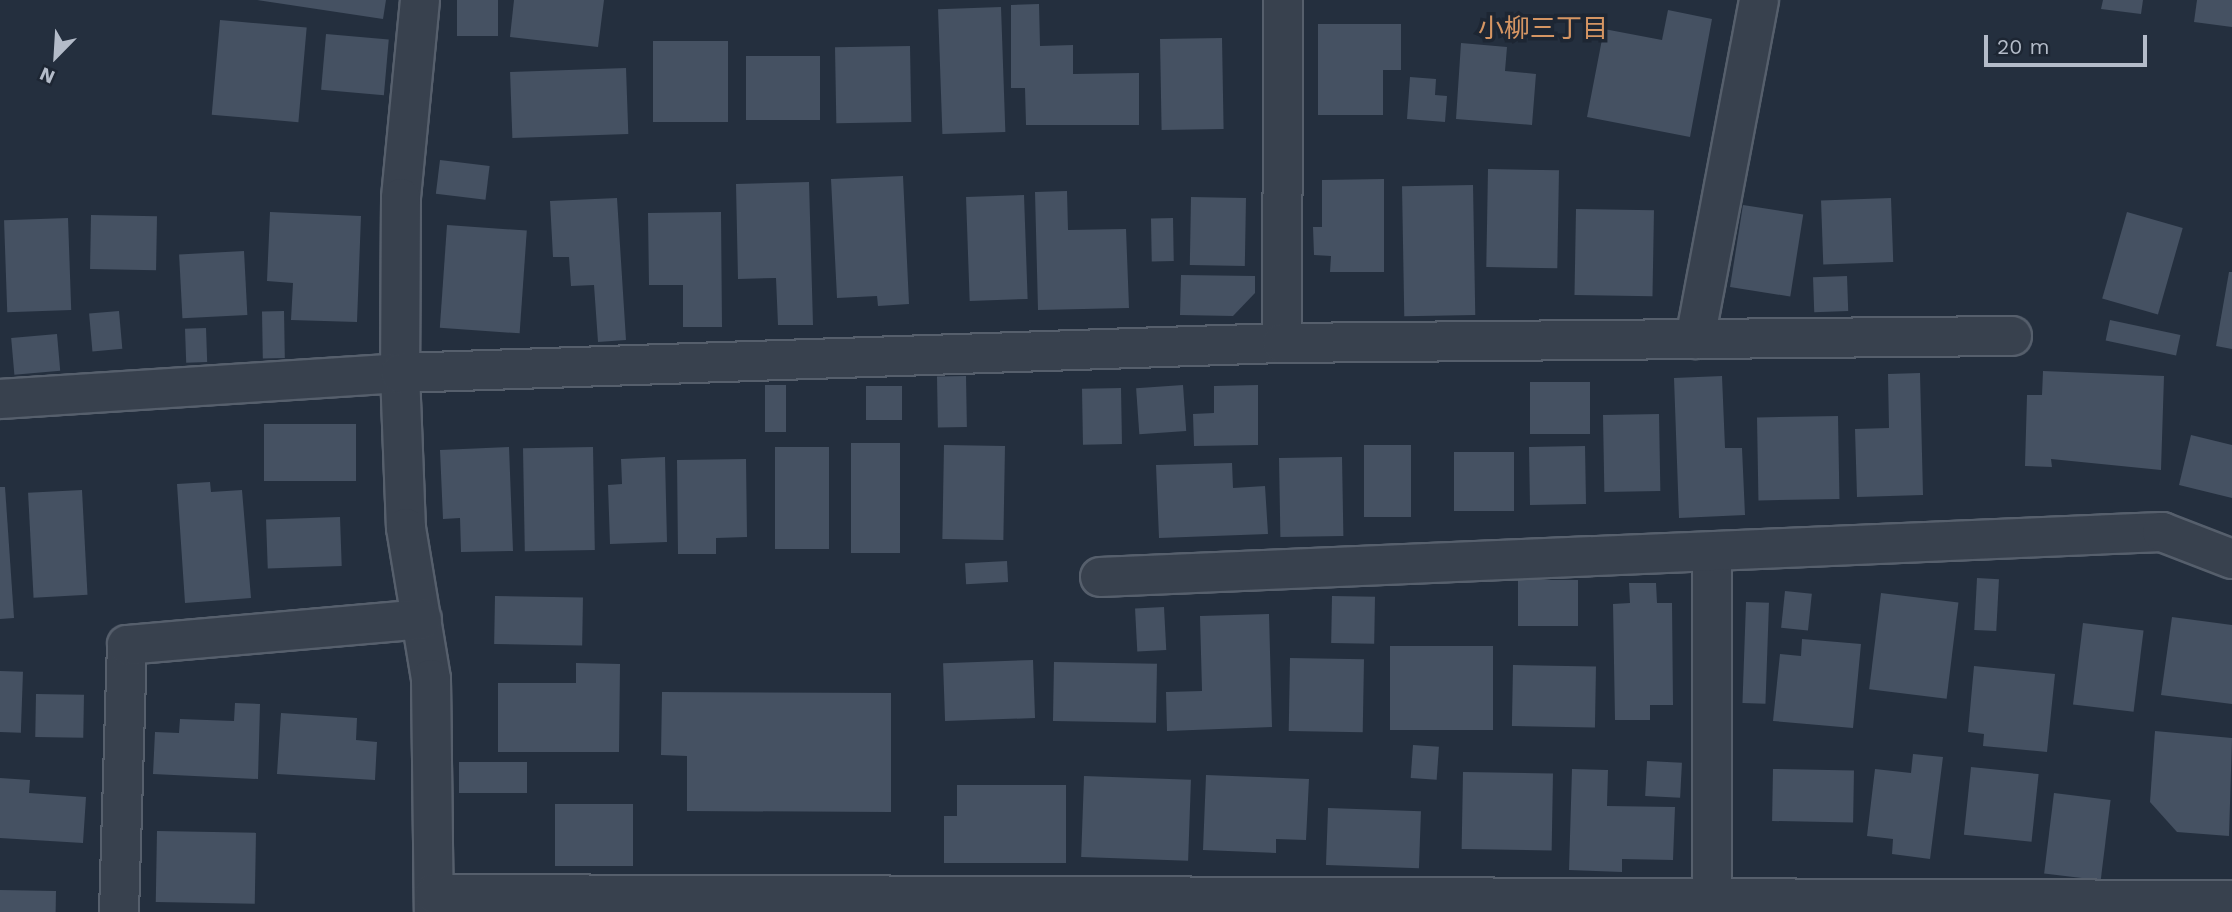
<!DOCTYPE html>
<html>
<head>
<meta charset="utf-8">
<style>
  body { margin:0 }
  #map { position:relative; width:2232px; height:912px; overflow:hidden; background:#242f3e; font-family:"Work Sans","Noto Sans JP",sans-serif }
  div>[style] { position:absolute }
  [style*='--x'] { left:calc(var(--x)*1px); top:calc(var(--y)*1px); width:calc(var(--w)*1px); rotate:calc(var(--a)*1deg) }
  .building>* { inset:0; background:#455162; transform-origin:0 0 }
  .roads { filter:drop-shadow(2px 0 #565f6c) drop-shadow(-2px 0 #565f6c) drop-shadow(0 2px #565f6c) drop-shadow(0 -2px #565f6c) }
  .minor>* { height:38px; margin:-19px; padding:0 19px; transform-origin:19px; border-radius:19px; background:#38414e }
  span { translate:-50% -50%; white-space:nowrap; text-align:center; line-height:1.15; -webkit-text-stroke:7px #1d2633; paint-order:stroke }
  .neighbourhood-label { font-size:26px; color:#d59563 }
  .north { position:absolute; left:21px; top:21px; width:70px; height:70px; -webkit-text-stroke:5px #1d2633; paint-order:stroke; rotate:204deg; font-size:19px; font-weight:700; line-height:28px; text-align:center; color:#b4bcc9 }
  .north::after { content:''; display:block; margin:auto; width:24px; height:32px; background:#b4bcc9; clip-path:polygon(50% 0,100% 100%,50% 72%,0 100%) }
  .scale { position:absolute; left:1984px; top:35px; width:163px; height:32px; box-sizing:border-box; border:4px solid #b4bcc9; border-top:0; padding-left:9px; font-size:21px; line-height:24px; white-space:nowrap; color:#b4bcc9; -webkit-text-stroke:5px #1d2633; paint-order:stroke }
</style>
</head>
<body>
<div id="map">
  <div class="building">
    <div style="clip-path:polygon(257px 0,386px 0,383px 19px)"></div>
    <div style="left:457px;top:0;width:41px;height:36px"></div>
    <div style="clip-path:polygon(514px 0,604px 0,598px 47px,510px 37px)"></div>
    <div style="clip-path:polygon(2103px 0,2143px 0,2141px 14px,2101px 9px)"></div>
    <div style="clip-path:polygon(2197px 0,2232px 0,2232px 27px,2194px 22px)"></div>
    <div style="clip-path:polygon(1039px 4px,1040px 46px,1073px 45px,1073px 74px,1139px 73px,1139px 125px,1026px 125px,1025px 88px,1011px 88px,1011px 5px)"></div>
    <div style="left:1001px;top:7px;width:125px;height:63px;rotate:88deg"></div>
    <div style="clip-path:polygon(1668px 10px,1712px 19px,1690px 137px,1587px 117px,1604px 29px,1662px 40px)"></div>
    <div style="left:220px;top:20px;width:87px;height:95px;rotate:5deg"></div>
    <div style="clip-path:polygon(1318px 24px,1401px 24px,1401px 70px,1383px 70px,1383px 115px,1318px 115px)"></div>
    <div style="left:326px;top:34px;width:63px;height:56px;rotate:5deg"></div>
    <div style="left:1222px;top:38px;width:91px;height:62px;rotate:89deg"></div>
    <div style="left:653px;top:41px;width:75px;height:81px"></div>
    <div style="clip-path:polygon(1461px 43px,1507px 47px,1505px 71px,1536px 74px,1532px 125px,1456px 119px)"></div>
    <div style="left:910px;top:46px;width:76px;height:75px;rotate:89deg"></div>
    <div style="left:746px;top:56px;width:74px;height:64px"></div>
    <div style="left:626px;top:68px;width:66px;height:116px;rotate:88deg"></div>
    <div style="clip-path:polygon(1410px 77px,1436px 79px,1435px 95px,1447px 96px,1445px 122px,1407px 119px)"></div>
    <div style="left:440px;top:160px;width:50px;height:34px;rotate:7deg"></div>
    <div style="left:1488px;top:169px;width:71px;height:98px;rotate:1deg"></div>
    <div style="clip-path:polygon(903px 176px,909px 304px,878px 306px,877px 296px,837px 298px,831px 179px)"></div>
    <div style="clip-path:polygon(1384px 179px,1384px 272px,1330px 272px,1331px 256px,1314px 255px,1313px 227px,1322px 227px,1322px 180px)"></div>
    <div style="clip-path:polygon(809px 182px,813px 325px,778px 325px,776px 278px,738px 279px,736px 184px)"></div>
    <div style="left:1473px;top:185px;width:130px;height:71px;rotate:89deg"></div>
    <div style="clip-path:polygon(1067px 191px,1068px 230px,1126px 229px,1129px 308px,1038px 310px,1035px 192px)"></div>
    <div style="left:1024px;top:195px;width:104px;height:58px;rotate:88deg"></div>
    <div style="left:1191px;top:197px;width:55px;height:68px;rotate:1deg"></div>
    <div style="clip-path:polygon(617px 198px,626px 340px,598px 342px,594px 285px,571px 286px,569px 257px,553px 257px,550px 201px)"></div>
    <div style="left:1891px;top:198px;width:64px;height:70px;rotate:88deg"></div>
    <div style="left:1743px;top:205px;width:61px;height:83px;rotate:9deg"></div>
    <div style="left:1576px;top:209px;width:78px;height:86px;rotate:1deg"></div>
    <div style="clip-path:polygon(270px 212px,361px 216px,357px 322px,291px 320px,293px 283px,267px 281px)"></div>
    <div style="clip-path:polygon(721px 212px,722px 327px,683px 327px,683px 285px,649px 285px,648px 213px)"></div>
    <div style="left:2127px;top:212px;width:58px;height:90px;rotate:16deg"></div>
    <div style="left:91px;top:215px;width:66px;height:54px;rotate:1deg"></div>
    <div style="left:68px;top:218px;width:92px;height:64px;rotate:88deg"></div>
    <div style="left:1173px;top:218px;width:43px;height:22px;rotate:89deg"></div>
    <div style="left:447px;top:225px;width:80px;height:103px;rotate:4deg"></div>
    <div style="left:244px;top:251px;width:64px;height:65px;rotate:87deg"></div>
    <div style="clip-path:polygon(2229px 272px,2232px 272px,2232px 349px,2216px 346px)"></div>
    <div style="clip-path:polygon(1181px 275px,1255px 276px,1255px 293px,1233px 316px,1180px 315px)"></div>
    <div style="left:1847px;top:276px;width:35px;height:34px;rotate:88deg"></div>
    <div style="left:119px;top:311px;width:38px;height:30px;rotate:85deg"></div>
    <div style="left:284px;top:311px;width:47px;height:22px;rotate:89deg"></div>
    <div style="left:2110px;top:320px;width:72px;height:21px;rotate:12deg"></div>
    <div style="left:206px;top:328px;width:34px;height:21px;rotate:88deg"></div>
    <div style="left:57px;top:334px;width:37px;height:46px;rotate:85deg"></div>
    <div style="clip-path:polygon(2043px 371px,2164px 376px,2161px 470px,2051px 459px,2052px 467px,2025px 466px,2027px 395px,2042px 395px)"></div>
    <div style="clip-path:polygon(1920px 373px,1923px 495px,1857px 497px,1855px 429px,1889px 428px,1888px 374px)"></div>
    <div style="left:966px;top:376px;width:51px;height:29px;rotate:89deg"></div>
    <div style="clip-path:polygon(1722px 376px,1725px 448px,1742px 448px,1745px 515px,1679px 518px,1674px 378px)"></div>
    <div style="left:1530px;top:382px;width:60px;height:52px"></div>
    <div style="left:765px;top:385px;width:21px;height:47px"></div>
    <div style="left:1183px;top:385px;width:46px;height:47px;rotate:86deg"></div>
    <div style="clip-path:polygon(1258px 385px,1258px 445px,1194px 446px,1193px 414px,1214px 413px,1214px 386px)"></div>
    <div style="left:902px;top:386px;width:34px;height:36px;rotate:90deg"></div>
    <div style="left:1121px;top:388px;width:56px;height:39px;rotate:89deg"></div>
    <div style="left:1659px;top:414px;width:77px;height:56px;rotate:89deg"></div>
    <div style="left:1838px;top:416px;width:83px;height:81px;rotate:89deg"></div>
    <div style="left:264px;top:424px;width:92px;height:57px"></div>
    <div style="clip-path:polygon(2191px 435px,2232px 445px,2232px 498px,2179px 485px)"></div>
    <div style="left:851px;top:443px;width:49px;height:110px"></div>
    <div style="left:944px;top:445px;width:61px;height:94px;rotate:1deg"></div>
    <div style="left:1364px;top:445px;width:47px;height:72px"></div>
    <div style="left:1585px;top:446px;width:58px;height:56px;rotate:89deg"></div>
    <div style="clip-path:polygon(509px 447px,513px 551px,461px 552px,460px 518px,443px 519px,440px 450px)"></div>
    <div style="left:593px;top:447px;width:103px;height:70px;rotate:89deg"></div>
    <div style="left:775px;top:447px;width:54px;height:102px"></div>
    <div style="left:1454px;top:452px;width:60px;height:59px"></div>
    <div style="clip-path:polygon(665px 457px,667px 542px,610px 544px,608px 485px,622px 484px,621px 459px)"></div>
    <div style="left:1342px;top:457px;width:79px;height:63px;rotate:89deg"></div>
    <div style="clip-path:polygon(746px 459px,747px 537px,716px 538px,716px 554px,678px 554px,677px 460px)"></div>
    <div style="clip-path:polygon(1232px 463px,1233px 488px,1265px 486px,1268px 534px,1159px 538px,1156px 465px)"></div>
    <div style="clip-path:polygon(210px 482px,211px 492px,242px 490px,251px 598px,185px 603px,177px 484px)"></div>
    <div style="clip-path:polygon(0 487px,5px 487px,14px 618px,0 619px)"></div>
    <div style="left:82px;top:490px;width:105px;height:54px;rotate:87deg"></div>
    <div style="left:340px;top:517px;width:49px;height:74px;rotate:88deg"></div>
    <div style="left:1007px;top:561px;width:21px;height:42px;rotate:87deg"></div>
    <div style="left:1977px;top:578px;width:22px;height:52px;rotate:3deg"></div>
    <div style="left:1518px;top:580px;width:60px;height:46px"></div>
    <div style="clip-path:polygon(1629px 583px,1656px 583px,1657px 603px,1672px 603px,1673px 705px,1650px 705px,1650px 720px,1615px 720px,1613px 604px,1630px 603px)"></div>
    <div style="left:1785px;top:591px;width:27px;height:37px;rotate:6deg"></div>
    <div style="left:1881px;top:593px;width:78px;height:97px;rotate:7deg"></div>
    <div style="left:495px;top:596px;width:88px;height:48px;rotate:1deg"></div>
    <div style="left:1332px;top:596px;width:43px;height:47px;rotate:1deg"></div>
    <div style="left:1746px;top:602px;width:23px;height:101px;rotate:2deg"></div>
    <div style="left:1164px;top:607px;width:43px;height:29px;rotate:87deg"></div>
    <div style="clip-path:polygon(1269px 614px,1272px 727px,1167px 731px,1166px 692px,1202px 691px,1200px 616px)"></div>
    <div style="clip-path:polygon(2172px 617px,2232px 625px,2232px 704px,2161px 695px)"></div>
    <div style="left:2083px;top:623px;width:61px;height:82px;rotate:7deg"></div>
    <div style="clip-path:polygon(1802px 639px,1861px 644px,1853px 728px,1773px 721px,1780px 654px,1801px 656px)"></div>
    <div style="left:1390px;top:646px;width:103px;height:84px"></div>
    <div style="left:1290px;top:658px;width:74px;height:73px;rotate:1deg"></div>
    <div style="left:1033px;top:660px;width:58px;height:90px;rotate:88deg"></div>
    <div style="left:1054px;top:662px;width:103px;height:59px;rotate:1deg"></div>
    <div style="clip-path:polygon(576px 663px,620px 664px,619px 752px,498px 752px,498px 683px,576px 683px)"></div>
    <div style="left:1513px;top:665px;width:83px;height:61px;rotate:1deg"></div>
    <div style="clip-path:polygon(1974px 666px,2055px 674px,2047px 752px,1983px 746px,1984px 734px,1968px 732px)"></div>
    <div style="left:0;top:671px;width:23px;height:61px;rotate:2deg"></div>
    <div style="clip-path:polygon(662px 692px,891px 693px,891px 812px,687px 811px,687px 756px,661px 755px)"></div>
    <div style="left:36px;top:694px;width:48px;height:43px;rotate:1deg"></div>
    <div style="clip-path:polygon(235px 703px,260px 704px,258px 779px,153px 774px,155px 732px,179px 733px,180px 719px,234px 721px)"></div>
    <div style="clip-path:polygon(281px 713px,357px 718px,356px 740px,377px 742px,375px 780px,277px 774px)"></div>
    <div style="clip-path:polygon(2155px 731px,2232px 738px,2229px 836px,2177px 832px,2150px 802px)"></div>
    <div style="left:1413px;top:745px;width:26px;height:33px;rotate:4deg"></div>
    <div style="clip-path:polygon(1913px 754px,1943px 757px,1930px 859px,1892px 854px,1893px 839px,1867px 836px,1875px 769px,1911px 773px)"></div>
    <div style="left:1647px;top:761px;width:35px;height:35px;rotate:3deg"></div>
    <div style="left:459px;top:762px;width:68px;height:31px"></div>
    <div style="left:1971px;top:767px;width:68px;height:68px;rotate:6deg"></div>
    <div style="clip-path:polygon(1572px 769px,1608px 770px,1607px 806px,1675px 807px,1673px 860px,1622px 859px,1622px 872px,1569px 870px)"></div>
    <div style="left:1773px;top:769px;width:81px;height:52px;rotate:1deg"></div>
    <div style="left:1463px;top:772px;width:90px;height:77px;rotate:1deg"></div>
    <div style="clip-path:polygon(1206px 775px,1309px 779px,1306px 840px,1276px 839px,1276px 853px,1203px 850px)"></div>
    <div style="left:1084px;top:776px;width:107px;height:81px;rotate:2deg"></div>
    <div style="clip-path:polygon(0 778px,30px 780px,29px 793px,86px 797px,83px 843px,0 838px)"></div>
    <div style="clip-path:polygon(957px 785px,1066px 785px,1066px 863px,944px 863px,944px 816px,957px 816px)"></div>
    <div style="left:2054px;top:793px;width:57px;height:81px;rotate:7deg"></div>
    <div style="left:555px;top:804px;width:78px;height:62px"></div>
    <div style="left:1328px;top:808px;width:93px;height:57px;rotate:2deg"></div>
    <div style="left:157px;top:831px;width:99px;height:71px;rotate:1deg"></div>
    <div style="left:0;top:890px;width:56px;height:22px;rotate:1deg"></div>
  </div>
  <div class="roads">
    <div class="minor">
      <div style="--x:420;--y:0;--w:199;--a:95.5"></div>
      <div style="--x:401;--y:198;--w:175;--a:90.3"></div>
      <div style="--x:400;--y:373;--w:155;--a:87.8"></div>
      <div style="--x:406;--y:528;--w:153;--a:80.6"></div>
      <div style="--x:431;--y:679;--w:233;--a:89.3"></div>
      <div style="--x:1695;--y:339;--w:345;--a:-79.3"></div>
      <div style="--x:1282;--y:343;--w:343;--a:-89.8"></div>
      <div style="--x:0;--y:399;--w:401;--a:-3.7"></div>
      <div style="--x:400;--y:373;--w:883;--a:-1.95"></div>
      <div style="--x:1282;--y:343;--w:730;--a:-0.55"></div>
      <div style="--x:1712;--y:554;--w:358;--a:90"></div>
      <div style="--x:1100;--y:577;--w:1063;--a:-2.43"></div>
      <div style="--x:2162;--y:532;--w:75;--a:21.1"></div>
      <div style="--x:434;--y:894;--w:1798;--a:0.19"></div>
      <div style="--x:119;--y:912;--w:267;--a:-88.3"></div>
      <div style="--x:127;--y:645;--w:296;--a:-5"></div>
    </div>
  </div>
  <div class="neighbourhood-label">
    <span style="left:1543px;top:29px">小柳三丁目</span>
  </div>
  <div class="north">N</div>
  <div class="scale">20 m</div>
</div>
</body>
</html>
